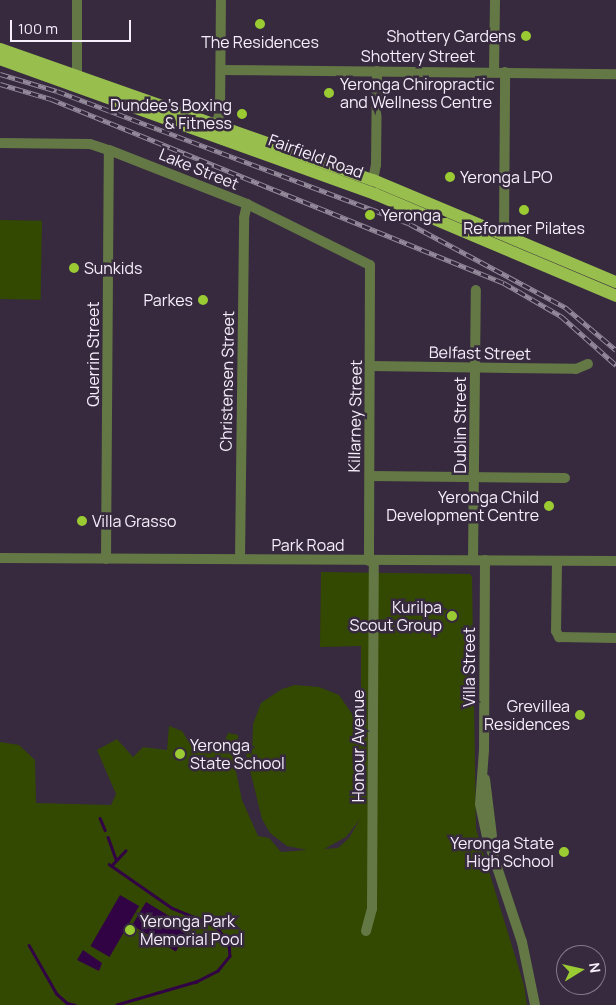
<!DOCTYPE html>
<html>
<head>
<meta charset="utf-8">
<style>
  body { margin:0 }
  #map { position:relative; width:616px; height:1005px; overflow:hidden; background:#372a3f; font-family:Manrope,sans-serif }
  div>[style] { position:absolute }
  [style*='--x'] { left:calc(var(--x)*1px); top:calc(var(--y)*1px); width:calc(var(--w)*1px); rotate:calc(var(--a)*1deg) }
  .green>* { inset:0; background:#334800; transform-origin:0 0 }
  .water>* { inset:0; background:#310345; transform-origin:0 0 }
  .stream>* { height:2.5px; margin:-1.25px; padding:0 1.25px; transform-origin:1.25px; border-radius:1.25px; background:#310345 }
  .minor>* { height:10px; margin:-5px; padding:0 5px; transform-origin:5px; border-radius:5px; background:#647845 }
  .major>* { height:12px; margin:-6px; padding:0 6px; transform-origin:6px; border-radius:6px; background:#98bf4e }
  .rail>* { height:4.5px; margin-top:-2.25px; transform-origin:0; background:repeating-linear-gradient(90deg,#372a3f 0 8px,#948a9b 0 16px); box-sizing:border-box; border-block:1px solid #948a9b }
  .dots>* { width:14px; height:14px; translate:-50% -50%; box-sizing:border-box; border:2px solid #372a3f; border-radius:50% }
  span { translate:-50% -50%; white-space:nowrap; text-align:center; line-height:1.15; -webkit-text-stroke:5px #372a3f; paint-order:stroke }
  .poi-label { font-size:16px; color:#f6eefb }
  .right { translate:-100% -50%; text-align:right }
  .left { translate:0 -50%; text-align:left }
  .street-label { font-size:16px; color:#f6eefb }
  .north { position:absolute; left:556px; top:945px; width:50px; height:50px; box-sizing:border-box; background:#372a3f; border:1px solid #83788a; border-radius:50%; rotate:81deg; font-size:14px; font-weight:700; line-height:20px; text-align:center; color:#f6eefb }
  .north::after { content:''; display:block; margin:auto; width:18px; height:22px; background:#9bcb33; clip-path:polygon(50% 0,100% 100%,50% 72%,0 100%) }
  .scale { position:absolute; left:10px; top:20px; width:121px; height:22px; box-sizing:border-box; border:2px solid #f6eefb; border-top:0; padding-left:6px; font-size:15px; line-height:18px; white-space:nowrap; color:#f6eefb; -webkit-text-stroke:4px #372a3f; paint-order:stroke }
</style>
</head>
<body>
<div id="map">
  <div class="green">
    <div style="left:0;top:220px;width:42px;height:79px;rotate:1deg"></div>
    <div style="clip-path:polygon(evenodd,321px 572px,470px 574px,472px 577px,476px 829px,524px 985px,527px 1005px,0 1005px,0 742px,19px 745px,35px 760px,36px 803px,111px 805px,116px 794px,97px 750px,117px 739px,133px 757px,143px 747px,167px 750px,169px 726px,182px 731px,195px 751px,223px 745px,228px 733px,238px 735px,238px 760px,235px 767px,242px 800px,258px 836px,269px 838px,281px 852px,307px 850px,287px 846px,270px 833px,262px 819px,246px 754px,252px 753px,253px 724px,261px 703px,282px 689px,295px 685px,319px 687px,339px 695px,361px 727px,361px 646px,320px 647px,321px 572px,360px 819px,349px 838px,338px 848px,324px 849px,346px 837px,360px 819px)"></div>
  </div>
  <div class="water">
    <div style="left:120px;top:895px;width:22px;height:59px;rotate:30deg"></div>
    <div style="left:146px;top:902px;width:51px;height:27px;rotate:31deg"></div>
    <div style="clip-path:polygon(83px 950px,102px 963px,99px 971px,77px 960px)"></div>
  </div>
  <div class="stream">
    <div style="--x:100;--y:818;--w:13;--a:67"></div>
    <div style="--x:108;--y:837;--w:23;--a:70"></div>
    <div style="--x:109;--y:864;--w:77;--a:34.9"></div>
    <div style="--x:172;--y:908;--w:48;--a:22.2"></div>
    <div style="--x:216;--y:926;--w:21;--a:53"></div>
    <div style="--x:229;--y:943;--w:13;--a:86"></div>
    <div style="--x:230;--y:956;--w:19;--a:129"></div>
    <div style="--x:218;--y:971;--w:25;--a:153"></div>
    <div style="--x:196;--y:982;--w:82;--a:163.8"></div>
    <div style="--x:111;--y:866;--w:21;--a:-47"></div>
    <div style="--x:29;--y:945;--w:56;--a:60.3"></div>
    <div style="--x:57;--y:994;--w:13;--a:42"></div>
    <div style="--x:67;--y:1003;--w:8;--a:14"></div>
  </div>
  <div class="minor">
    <div style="--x:77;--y:0;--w:75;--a:90"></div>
    <div style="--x:221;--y:70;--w:395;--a:0.6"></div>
    <div style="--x:494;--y:72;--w:72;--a:-89.2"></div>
    <div style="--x:215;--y:132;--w:22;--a:-77"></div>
    <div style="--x:220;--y:111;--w:111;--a:-89.5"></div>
    <div style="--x:0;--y:143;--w:90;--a:0.6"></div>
    <div style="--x:90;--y:144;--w:20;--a:18"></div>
    <div style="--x:109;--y:150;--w:148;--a:21.4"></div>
    <div style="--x:247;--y:204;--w:137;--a:26.4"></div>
    <div style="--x:370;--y:265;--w:296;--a:90.2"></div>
    <div style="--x:373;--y:180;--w:15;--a:-79"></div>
    <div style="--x:376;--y:165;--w:94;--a:-89.4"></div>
    <div style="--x:504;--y:235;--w:163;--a:-89.6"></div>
    <div style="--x:371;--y:366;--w:205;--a:0.8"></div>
    <div style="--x:576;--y:369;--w:13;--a:-23"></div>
    <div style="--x:370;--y:476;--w:195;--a:0.6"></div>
    <div style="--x:0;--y:558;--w:616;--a:0.28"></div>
    <div style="--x:106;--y:559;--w:409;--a:-89.6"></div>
    <div style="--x:240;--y:559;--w:341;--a:-89.3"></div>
    <div style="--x:244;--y:218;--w:14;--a:-78"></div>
    <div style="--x:473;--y:560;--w:270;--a:-89.4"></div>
    <div style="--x:485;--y:560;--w:190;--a:90.3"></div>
    <div style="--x:484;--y:750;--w:54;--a:94.2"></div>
    <div style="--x:480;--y:804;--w:34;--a:78"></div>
    <div style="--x:487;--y:837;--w:111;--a:71.6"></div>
    <div style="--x:522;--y:942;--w:64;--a:78.3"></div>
    <div style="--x:557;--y:561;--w:70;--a:90.8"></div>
    <div style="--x:556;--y:631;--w:7;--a:63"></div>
    <div style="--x:559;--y:637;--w:57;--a:1"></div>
    <div style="--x:485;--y:779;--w:57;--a:83"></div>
    <div style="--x:366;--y:931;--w:23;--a:-75"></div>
    <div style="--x:372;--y:909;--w:348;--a:-89.7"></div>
  </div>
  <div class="major">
    <div style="--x:0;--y:49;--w:395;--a:19.4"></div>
    <div style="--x:373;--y:180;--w:264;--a:22.8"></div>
    <div style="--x:0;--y:59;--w:399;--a:19.8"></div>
    <div style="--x:375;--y:194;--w:262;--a:22.9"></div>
  </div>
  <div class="rail">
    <div style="--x:0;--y:74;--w:59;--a:16.6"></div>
    <div style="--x:57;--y:91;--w:377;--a:20.6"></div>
    <div style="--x:410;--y:224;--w:176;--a:28.2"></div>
    <div style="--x:565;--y:307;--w:67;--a:40.1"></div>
    <div style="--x:0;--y:84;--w:53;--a:16.4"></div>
    <div style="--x:51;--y:99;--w:489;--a:22.1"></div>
    <div style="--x:504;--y:283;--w:66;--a:30.1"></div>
    <div style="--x:561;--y:316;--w:74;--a:41.7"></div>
  </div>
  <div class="dots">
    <div style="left:260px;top:24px;background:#9bcb33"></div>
    <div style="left:526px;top:36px;background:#9bcb33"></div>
    <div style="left:329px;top:93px;background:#9bcb33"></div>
    <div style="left:242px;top:114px;background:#9bcb33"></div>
    <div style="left:450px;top:177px;background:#9bcb33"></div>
    <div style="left:524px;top:210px;background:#9bcb33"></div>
    <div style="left:370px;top:215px;background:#9bcb33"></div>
    <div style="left:74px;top:268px;background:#9bcb33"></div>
    <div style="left:203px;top:300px;background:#9bcb33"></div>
    <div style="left:549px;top:506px;background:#9bcb33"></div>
    <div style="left:82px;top:521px;background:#9bcb33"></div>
    <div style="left:452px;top:616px;background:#9bcb33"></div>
    <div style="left:580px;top:715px;background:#9bcb33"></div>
    <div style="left:180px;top:754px;background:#9bcb33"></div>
    <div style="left:564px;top:852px;background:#9bcb33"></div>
    <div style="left:130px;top:930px;background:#9bcb33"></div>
  </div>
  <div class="poi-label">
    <span class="right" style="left:516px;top:36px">Shottery Gardens</span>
    <span style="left:260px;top:42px">The Residences</span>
    <span class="left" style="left:340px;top:93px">Yeronga Chiropractic<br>and Wellness Centre</span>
    <span class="right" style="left:232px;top:114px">Dundee's Boxing<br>&amp; Fitness</span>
    <span class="left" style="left:460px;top:177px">Yeronga LPO</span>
    <span class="left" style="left:381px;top:215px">Yeronga</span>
    <span style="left:524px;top:228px">Reformer Pilates</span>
    <span class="left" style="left:84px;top:268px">Sunkids</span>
    <span class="right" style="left:193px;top:300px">Parkes</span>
    <span class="right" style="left:539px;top:506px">Yeronga Child<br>Development Centre</span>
    <span class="left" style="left:92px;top:521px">Villa Grasso</span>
    <span class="right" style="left:442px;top:616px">Kurilpa<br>Scout Group</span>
    <span class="right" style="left:570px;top:715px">Grevillea<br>Residences</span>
    <span class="left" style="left:190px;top:754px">Yeronga<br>State School</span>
    <span class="right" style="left:554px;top:852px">Yeronga State<br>High School</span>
    <span class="left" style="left:140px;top:930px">Yeronga Park<br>Memorial Pool</span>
  </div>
  <div class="street-label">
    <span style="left:418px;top:56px">Shottery Street</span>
    <span style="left:316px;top:156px;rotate:20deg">Fairfield Road</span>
    <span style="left:199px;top:169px;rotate:22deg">Lake Street</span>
    <span style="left:480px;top:353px;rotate:1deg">Belfast Street</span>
    <span style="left:93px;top:354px;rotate:-90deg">Querrin Street</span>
    <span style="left:227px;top:381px;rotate:-89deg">Christensen Street</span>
    <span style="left:355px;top:416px;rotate:-89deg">Killarney Street</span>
    <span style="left:460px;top:425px;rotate:-90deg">Dublin Street</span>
    <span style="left:308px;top:545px">Park Road</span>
    <span style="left:469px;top:667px;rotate:-90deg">Villa Street</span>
    <span style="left:358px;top:746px;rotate:-90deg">Honour Avenue</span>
  </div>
  <div class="north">N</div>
  <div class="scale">100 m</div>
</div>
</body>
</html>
